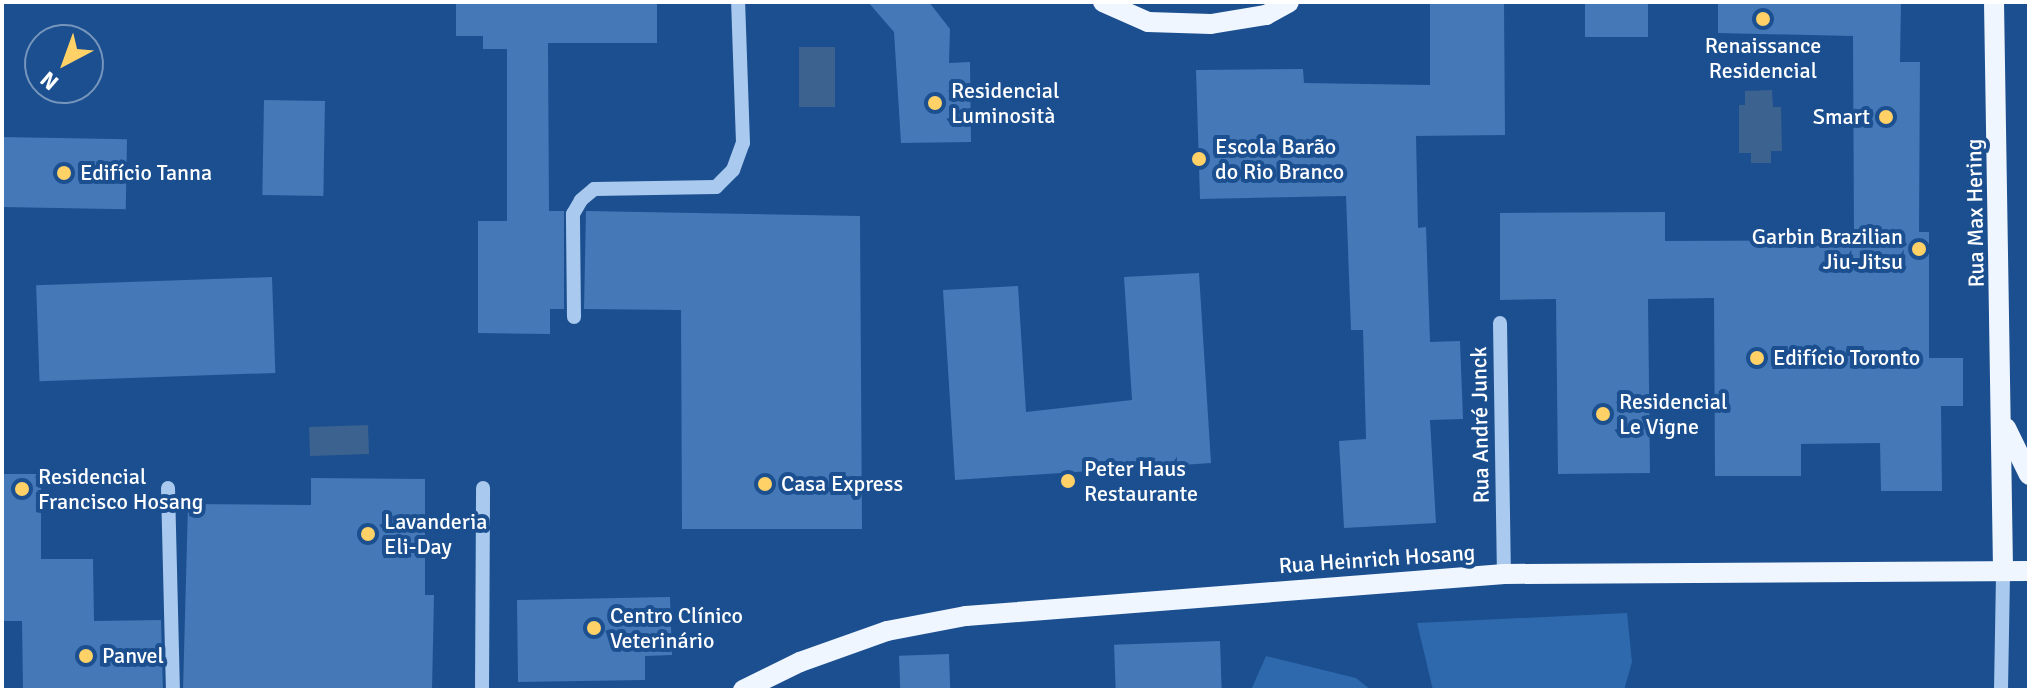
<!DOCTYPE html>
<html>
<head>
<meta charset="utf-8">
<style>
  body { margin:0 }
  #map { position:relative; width:2031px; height:692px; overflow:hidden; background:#1b4f8f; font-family:Signika,sans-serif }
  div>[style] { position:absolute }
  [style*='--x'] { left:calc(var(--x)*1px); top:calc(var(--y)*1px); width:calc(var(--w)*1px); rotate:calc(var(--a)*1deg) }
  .green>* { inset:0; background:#2e69ad }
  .water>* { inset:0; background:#3c6290; transform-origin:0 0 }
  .building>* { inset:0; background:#4478b7; transform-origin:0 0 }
  .minor>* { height:14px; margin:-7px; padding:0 7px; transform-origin:7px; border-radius:7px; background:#a9c9ee }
  .major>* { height:20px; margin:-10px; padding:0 10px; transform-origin:10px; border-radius:10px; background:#f0f6ff }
  .dots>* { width:22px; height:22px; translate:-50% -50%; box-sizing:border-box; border:4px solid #1b4f8f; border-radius:50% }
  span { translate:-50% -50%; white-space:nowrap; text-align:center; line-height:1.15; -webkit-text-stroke:8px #1b4f8f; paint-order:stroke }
  .poi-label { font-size:22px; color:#fff }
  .left { translate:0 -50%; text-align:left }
  .right { translate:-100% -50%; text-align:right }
  .street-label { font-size:22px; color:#fff }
  .frame { position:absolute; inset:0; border:4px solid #fff; pointer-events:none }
  .north { position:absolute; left:24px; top:24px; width:80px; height:80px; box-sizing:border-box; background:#1b4f8f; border:2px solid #7695bc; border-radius:50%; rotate:221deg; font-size:22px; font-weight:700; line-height:32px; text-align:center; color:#fff }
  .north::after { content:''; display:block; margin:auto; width:28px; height:36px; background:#ffd166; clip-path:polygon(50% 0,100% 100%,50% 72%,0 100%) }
</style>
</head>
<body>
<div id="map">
  <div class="green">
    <div style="clip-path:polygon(1627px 613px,1632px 662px,1624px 690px,1433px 690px,1417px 623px)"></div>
    <div style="clip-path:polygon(1266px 656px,1356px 678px,1371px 690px,1251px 690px)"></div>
  </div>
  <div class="water">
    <div style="left:799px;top:47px;width:36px;height:60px"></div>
    <div style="clip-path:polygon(1772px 90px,1773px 107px,1781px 107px,1782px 151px,1771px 151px,1771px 163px,1751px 163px,1751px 153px,1739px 153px,1739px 105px,1745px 105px,1745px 91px)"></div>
    <div style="left:368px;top:425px;width:29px;height:59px;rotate:88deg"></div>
  </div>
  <div class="building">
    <div style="clip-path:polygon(456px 2px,657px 2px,657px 43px,548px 43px,549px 211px,564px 211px,564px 309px,550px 309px,550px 334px,478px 333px,478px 221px,507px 221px,507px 49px,483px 49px,483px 36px,456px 36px)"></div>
    <div style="clip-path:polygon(868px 2px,929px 2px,950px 29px,949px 63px,970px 62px,971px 142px,901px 143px,894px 32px)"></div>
    <div style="clip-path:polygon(1430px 2px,1504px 2px,1505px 135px,1416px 136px,1418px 228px,1426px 227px,1430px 342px,1460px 341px,1463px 419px,1430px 420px,1436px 523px,1344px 528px,1339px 441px,1366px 439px,1363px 330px,1351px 330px,1346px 196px,1200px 199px,1196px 70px,1303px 69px,1304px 83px,1430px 85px)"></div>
    <div style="left:1585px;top:2px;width:63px;height:35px"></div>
    <div style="clip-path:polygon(1718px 2px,1901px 2px,1900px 62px,1920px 62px,1919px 232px,1929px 232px,1929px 358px,1963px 358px,1963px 406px,1941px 406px,1942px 491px,1881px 491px,1880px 443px,1801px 444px,1801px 476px,1715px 476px,1714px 298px,1648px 299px,1650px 473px,1558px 474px,1556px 299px,1500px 300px,1500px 213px,1665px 212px,1665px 241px,1854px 240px,1853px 36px,1718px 33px)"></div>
    <div style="left:264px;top:100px;width:61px;height:95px;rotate:1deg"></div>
    <div style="left:2px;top:137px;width:125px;height:70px;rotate:1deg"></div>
    <div style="clip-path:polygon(586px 211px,860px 216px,862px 529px,682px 529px,681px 310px,584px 309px)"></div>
    <div style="clip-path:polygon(1199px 273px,1211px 463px,955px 480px,943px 290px,1018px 286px,1026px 412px,1132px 400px,1124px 277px)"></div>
    <div style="left:272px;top:277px;width:96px;height:236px;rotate:88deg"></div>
    <div style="clip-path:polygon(2px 474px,41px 474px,41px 559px,93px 559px,94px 621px,161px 620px,163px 690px,23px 690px,22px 621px,2px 621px)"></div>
    <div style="clip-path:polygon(311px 478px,425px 479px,425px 595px,434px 595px,432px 690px,183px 690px,188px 504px,311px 505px)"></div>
    <div style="clip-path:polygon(670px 597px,672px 655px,645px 656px,645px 680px,518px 682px,517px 600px)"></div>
    <div style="left:1220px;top:641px;width:49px;height:106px;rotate:88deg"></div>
    <div style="left:949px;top:654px;width:36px;height:50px;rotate:88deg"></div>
  </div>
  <div class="minor">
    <div style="--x:574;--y:317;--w:103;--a:-90.6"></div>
    <div style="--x:573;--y:214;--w:16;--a:-60"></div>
    <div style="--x:581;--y:200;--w:17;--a:-40"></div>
    <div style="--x:594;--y:189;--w:122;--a:-0.9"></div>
    <div style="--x:716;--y:187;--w:24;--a:-45"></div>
    <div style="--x:733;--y:170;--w:29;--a:-70"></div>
    <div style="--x:743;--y:143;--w:141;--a:-92"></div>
    <div style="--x:1500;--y:323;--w:251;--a:89.1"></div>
    <div style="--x:168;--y:488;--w:202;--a:88.6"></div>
    <div style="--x:482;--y:690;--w:202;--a:-89.7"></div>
    <div style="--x:2001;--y:690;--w:119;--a:-89"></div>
  </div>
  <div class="major">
    <div style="--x:1103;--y:2;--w:49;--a:24"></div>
    <div style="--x:1148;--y:22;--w:63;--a:1.8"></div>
    <div style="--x:1211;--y:24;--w:56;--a:-9.3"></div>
    <div style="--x:1266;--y:15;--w:26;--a:-29"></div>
    <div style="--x:1994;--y:2;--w:569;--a:89.09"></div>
    <div style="--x:2006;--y:428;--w:52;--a:63.9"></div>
    <div style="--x:743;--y:690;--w:64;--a:-26.2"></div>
    <div style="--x:800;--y:662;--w:92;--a:-19.6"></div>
    <div style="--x:887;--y:631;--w:80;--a:-10.8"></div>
    <div style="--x:966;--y:616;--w:540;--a:-4.46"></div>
    <div style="--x:1504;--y:574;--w:525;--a:-0.33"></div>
  </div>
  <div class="dots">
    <div style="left:1763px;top:19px;background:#ffd166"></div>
    <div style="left:935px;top:103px;background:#ffd166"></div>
    <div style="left:1886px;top:117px;background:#ffd166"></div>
    <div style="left:1199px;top:159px;background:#ffd166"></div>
    <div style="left:64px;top:173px;background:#ffd166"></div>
    <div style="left:1919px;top:249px;background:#ffd166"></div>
    <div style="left:1757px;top:358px;background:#ffd166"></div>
    <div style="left:1603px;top:414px;background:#ffd166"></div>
    <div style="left:1068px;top:481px;background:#ffd166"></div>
    <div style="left:765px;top:484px;background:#ffd166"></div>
    <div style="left:22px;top:489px;background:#ffd166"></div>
    <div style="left:368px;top:534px;background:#ffd166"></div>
    <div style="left:594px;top:628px;background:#ffd166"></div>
    <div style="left:86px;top:656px;background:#ffd166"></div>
  </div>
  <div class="poi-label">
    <span style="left:1763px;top:58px">Renaissance<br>Residencial</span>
    <span class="left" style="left:951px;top:103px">Residencial<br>Luminosità</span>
    <span class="right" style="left:1870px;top:117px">Smart</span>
    <span class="left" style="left:1215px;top:159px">Escola Barão<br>do Rio Branco</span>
    <span class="left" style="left:80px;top:173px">Edifício Tanna</span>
    <span class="right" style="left:1903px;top:249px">Garbin Brazilian<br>Jiu-Jitsu</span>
    <span class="left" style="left:1773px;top:358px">Edifício Toronto</span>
    <span class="left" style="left:1619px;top:414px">Residencial<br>Le Vigne</span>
    <span class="left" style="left:1084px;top:481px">Peter Haus<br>Restaurante</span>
    <span class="left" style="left:38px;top:489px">Residencial<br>Francisco Hosang</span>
    <span class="left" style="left:781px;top:484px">Casa Express</span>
    <span class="left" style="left:384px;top:534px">Lavanderia<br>Eli-Day</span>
    <span class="left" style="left:610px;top:628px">Centro Clínico<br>Veterinário</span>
    <span class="left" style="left:102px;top:656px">Panvel</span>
  </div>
  <div class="street-label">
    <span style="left:1975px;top:213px;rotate:-91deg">Rua Max Hering</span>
    <span style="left:1480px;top:425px;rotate:-91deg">Rua André Junck</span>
    <span style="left:1377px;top:559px;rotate:-4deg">Rua Heinrich Hosang</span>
  </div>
  <div class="frame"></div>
  <div class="north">N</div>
</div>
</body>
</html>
